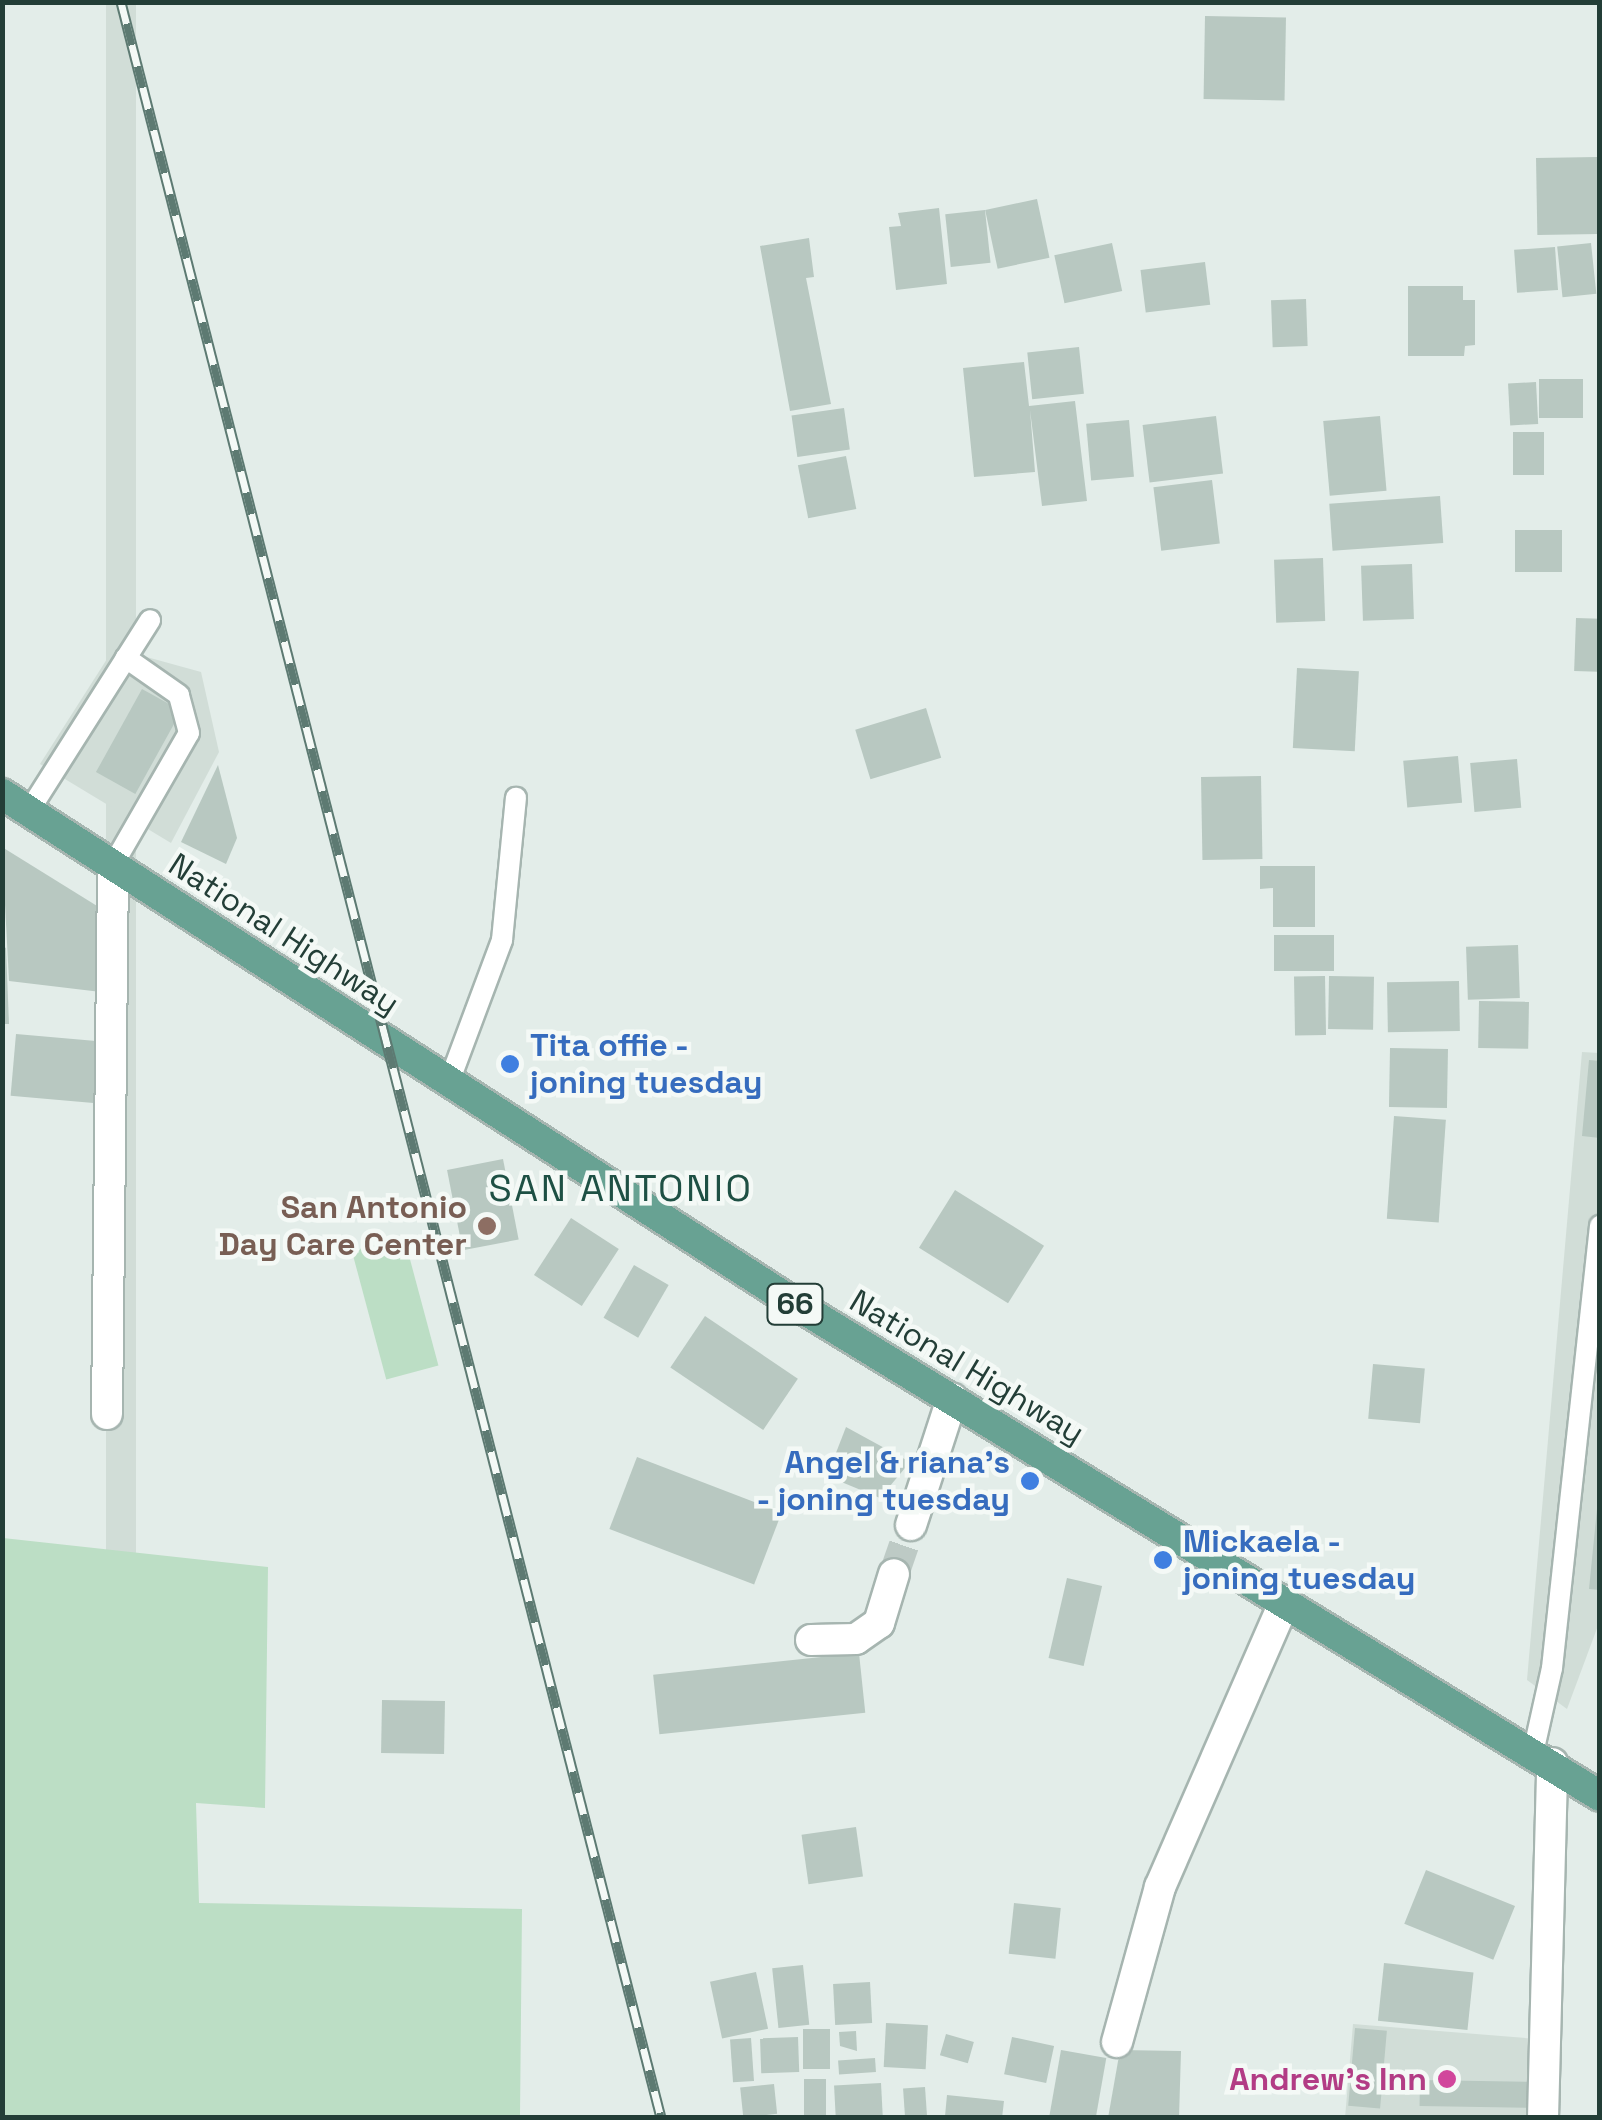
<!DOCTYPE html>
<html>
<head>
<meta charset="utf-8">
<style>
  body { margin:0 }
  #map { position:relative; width:1602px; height:2120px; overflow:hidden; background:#e3ede9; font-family:"Space Grotesk",sans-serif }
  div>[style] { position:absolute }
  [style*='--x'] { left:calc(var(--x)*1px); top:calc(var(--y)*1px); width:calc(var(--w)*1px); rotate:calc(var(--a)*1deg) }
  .built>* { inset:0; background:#d1ddd7; transform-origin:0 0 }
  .green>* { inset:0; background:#bcdec5; transform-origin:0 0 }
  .building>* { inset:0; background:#b8c8c1; transform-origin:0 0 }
  .street-tunnel>* { height:30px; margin-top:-15px; transform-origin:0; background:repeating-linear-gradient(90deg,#bdcac5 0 30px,transparent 0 45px) }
  .roads { filter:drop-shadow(2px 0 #a6b5b0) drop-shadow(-2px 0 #a6b5b0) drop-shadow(0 2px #a6b5b0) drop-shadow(0 -2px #a6b5b0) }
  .lane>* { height:20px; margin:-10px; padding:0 10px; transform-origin:10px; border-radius:10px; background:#fff }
  .street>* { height:30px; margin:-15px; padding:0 15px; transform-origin:15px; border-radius:15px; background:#fff }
  .primary>* { height:30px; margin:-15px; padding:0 15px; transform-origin:15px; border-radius:15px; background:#68a293 }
  .rail>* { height:11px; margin-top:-5.5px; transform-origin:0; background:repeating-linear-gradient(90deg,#f4f9f6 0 22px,#5d7a72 0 44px); box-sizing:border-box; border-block:2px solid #5d7a72 }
  .dots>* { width:28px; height:28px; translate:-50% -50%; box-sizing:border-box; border:5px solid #f4f9f6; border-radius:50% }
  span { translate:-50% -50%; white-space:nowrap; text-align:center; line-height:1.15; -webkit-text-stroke:9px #f4f9f6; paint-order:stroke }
  .shield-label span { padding:2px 8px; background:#f4f9f6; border:2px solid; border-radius:8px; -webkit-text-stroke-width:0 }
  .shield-label { font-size:30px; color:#233e37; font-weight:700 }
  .street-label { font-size:32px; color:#233e37 }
  .shop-label { font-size:32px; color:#366cbe; font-weight:700 }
  .left { translate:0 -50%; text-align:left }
  .right { translate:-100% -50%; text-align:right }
  .education-label { font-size:32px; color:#785e54; font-weight:700 }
  .hotel-label { font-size:32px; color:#b23c85; font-weight:700 }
  .quarter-label { font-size:38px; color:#1e5044; letter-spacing:2.5px }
  .frame { position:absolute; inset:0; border:5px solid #233e37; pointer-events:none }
</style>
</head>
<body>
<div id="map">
  <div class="built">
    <div style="left:106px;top:3px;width:30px;height:2182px"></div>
    <div style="clip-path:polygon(114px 648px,201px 672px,219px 752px,171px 843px,40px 764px)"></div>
    <div style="clip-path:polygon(1582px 1052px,1599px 1053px,1599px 1623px,1567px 1709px,1527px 1680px)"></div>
    <div style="clip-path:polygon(1353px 2024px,1549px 2040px,1544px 2117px,1345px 2118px)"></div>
  </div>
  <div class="green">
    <div style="left:404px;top:1237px;width:133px;height:54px;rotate:75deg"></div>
    <div style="clip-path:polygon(3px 1538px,268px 1567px,265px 1808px,196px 1803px,199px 1903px,522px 1909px,520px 2117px,3px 2117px)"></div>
  </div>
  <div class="building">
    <div style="left:1205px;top:16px;width:81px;height:83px;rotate:1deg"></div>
    <div style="left:1597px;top:157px;width:77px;height:61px;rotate:89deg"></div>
    <div style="left:1037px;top:199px;width:60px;height:53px;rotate:78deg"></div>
    <div style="clip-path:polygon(939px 208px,947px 284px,896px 290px,889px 227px,901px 226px,898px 213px)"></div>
    <div style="left:985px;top:210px;width:53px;height:40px;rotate:84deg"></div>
    <div style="clip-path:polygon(809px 238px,814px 277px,806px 278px,831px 404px,790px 411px,760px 246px)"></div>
    <div style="left:1112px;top:243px;width:49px;height:59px;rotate:78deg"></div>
    <div style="left:1591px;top:243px;width:51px;height:34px;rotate:84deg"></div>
    <div style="left:1555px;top:247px;width:43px;height:41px;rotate:86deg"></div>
    <div style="left:1205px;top:262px;width:43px;height:65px;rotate:83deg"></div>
    <div style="clip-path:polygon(1408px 286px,1463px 286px,1463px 300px,1475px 300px,1475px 345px,1465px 346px,1464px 356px,1408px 356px)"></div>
    <div style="left:1306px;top:299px;width:47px;height:35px;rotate:88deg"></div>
    <div style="left:1079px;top:347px;width:47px;height:52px;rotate:84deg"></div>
    <div style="clip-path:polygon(1024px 362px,1029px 406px,1075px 401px,1087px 501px,1042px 506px,1030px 410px,1035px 472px,974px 477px,963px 368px)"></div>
    <div style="left:1539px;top:379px;width:44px;height:39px"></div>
    <div style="left:1536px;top:382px;width:42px;height:28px;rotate:87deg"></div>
    <div style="left:844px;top:408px;width:42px;height:53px;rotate:82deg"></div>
    <div style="left:1216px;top:416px;width:58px;height:74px;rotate:83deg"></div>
    <div style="left:1380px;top:416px;width:75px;height:57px;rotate:85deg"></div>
    <div style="left:1129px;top:420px;width:57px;height:43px;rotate:85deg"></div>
    <div style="left:1513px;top:432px;width:31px;height:43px"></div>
    <div style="left:846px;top:456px;width:54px;height:49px;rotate:79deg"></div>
    <div style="left:1212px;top:480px;width:64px;height:59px;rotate:83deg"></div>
    <div style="left:1440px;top:496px;width:47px;height:111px;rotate:86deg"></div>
    <div style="left:1562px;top:530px;width:42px;height:47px;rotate:90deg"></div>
    <div style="left:1323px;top:558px;width:63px;height:49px;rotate:88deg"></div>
    <div style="left:1412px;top:564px;width:55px;height:51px;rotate:88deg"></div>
    <div style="left:1576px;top:618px;width:24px;height:53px;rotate:2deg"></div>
    <div style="left:1297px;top:668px;width:62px;height:80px;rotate:3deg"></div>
    <div style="left:142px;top:689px;width:45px;height:95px;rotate:29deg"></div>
    <div style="left:926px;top:708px;width:52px;height:74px;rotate:73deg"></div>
    <div style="left:1458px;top:756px;width:47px;height:55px;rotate:85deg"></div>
    <div style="left:1517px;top:759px;width:49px;height:47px;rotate:85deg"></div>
    <div style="clip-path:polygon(218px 765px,237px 838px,226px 864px,181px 842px)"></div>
    <div style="left:1261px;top:776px;width:83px;height:60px;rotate:89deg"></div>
    <div style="clip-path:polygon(2px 847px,110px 914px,101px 992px,9px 981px)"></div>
    <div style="clip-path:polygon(1260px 866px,1315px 866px,1315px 927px,1273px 927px,1273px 888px,1260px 889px)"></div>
    <div style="left:1274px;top:935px;width:60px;height:36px"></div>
    <div style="left:1518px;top:945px;width:53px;height:52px;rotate:88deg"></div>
    <div style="clip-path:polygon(2px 946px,6px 948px,9px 1024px,2px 1024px)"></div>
    <div style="left:1325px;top:976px;width:59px;height:31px;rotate:89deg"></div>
    <div style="left:1329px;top:976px;width:45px;height:53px;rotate:1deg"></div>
    <div style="left:1459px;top:981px;width:50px;height:72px;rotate:89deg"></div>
    <div style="left:1479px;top:1001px;width:50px;height:47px;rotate:1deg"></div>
    <div style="left:16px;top:1034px;width:86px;height:62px;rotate:5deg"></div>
    <div style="left:1390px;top:1048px;width:58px;height:59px;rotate:1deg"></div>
    <div style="clip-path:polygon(1589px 1060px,1600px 1061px,1600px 1138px,1582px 1136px)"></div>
    <div style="left:1394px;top:1116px;width:52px;height:103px;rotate:4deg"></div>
    <div style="left:503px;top:1159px;width:82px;height:57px;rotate:79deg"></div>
    <div style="left:955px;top:1190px;width:105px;height:68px;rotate:32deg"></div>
    <div style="left:571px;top:1218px;width:57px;height:68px;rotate:33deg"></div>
    <div style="left:634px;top:1265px;width:40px;height:61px;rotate:30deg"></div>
    <div style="left:705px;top:1316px;width:112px;height:62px;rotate:34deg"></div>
    <div style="left:1373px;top:1364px;width:52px;height:55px;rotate:5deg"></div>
    <div style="clip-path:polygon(846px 1427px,910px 1462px,880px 1498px,827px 1476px)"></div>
    <div style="left:637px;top:1457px;width:155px;height:77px;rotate:21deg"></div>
    <div style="clip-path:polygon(1597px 1509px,1600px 1509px,1600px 1590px,1589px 1589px)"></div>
    <div style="left:1067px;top:1578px;width:36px;height:82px;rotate:13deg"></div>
    <div style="left:859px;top:1653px;width:60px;height:207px;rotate:84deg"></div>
    <div style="left:382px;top:1700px;width:63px;height:53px;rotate:1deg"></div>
    <div style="left:856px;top:1827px;width:50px;height:55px;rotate:82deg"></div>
    <div style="left:1426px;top:1870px;width:96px;height:58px;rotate:22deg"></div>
    <div style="left:1014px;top:1903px;width:47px;height:51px;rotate:6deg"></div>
    <div style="left:1384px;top:1963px;width:90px;height:58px;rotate:6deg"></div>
    <div style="left:803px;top:1965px;width:60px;height:31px;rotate:84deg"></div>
    <div style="left:756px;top:1972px;width:58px;height:47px;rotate:78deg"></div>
    <div style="left:870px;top:1982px;width:41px;height:37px;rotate:87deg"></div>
    <div style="left:886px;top:2023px;width:42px;height:44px;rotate:3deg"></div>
    <div style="left:1355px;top:2028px;width:32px;height:78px;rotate:5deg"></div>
    <div style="left:803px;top:2029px;width:27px;height:40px"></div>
    <div style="clip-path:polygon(856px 2031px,857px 2051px,840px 2046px,839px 2032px)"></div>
    <div style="left:946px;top:2034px;width:29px;height:22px;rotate:16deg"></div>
    <div style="left:798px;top:2037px;width:35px;height:38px;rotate:88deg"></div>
    <div style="left:1012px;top:2037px;width:43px;height:38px;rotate:12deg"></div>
    <div style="left:751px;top:2038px;width:43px;height:21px;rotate:86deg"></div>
    <div style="left:1061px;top:2050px;width:46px;height:69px;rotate:10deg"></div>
    <div style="clip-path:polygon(1120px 2050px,1181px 2051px,1179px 2118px,1108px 2118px)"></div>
    <div style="left:875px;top:2058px;width:14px;height:37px;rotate:86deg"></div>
    <div style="left:804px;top:2079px;width:22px;height:39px"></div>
    <div style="left:1420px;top:2080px;width:120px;height:26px;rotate:1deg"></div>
    <div style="left:881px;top:2083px;width:35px;height:47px;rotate:87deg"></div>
    <div style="left:774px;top:2084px;width:30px;height:34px;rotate:84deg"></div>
    <div style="left:925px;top:2087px;width:30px;height:22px;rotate:86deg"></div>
    <div style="clip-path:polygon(947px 2095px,1004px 2101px,1002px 2118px,945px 2116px)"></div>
  </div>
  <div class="street-tunnel">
    <div style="--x:894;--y:1574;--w:52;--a:-70.9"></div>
  </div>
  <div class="roads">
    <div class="lane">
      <div style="--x:29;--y:811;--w:226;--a:-57.6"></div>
      <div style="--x:113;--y:865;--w:152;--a:-60.1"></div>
      <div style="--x:189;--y:733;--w:39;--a:-105"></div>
      <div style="--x:179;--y:695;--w:65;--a:-145.1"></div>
      <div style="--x:449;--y:1082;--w:152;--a:-69.5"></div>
      <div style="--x:502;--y:940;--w:143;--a:-84.4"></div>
      <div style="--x:1533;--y:1753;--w:87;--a:-77.4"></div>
      <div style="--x:1552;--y:1668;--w:445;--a:-83.8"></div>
    </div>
    <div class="street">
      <div style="--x:107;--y:1414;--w:549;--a:-89.37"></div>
      <div style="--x:911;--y:1525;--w:133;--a:-72"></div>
      <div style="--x:811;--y:1640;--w:45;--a:-1.3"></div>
      <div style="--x:856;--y:1639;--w:28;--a:-35"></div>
      <div style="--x:879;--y:1623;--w:51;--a:-73"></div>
      <div style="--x:1117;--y:2042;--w:161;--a:-74.5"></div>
      <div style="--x:1160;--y:1887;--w:312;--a:-66.4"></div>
      <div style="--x:1543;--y:2118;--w:355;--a:-88.5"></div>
    </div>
    <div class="primary">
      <div style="--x:2;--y:794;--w:945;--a:32.73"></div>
      <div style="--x:797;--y:1305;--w:941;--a:31.44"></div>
    </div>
  </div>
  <div class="rail">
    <div style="--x:121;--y:2;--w:2184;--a:75.68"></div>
  </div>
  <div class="dots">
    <div style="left:510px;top:1064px;background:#3f7fe0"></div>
    <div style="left:487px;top:1226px;background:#8d6e63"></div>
    <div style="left:1030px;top:1481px;background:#3f7fe0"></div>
    <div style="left:1163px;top:1560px;background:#3f7fe0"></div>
    <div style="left:1447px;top:2079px;background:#d1479c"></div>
  </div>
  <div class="shield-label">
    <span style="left:795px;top:1304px">66</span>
  </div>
  <div class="street-label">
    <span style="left:284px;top:934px;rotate:33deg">National Highway</span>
    <span style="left:967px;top:1367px;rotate:31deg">National Highway</span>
  </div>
  <div class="shop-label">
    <span class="left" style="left:530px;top:1064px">Tita offie -<br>joning tuesday</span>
    <span class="right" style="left:1010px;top:1481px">Angel &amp; riana's<br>- joning tuesday</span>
    <span class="left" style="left:1183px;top:1560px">Mickaela -<br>joning tuesday</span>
  </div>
  <div class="education-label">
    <span class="right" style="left:467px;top:1226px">San Antonio<br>Day Care Center</span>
  </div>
  <div class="hotel-label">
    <span class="right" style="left:1427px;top:2079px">Andrew's Inn</span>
  </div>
  <div class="quarter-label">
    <span style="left:621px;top:1189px">SAN ANTONIO</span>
  </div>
  <div class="frame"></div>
</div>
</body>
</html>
